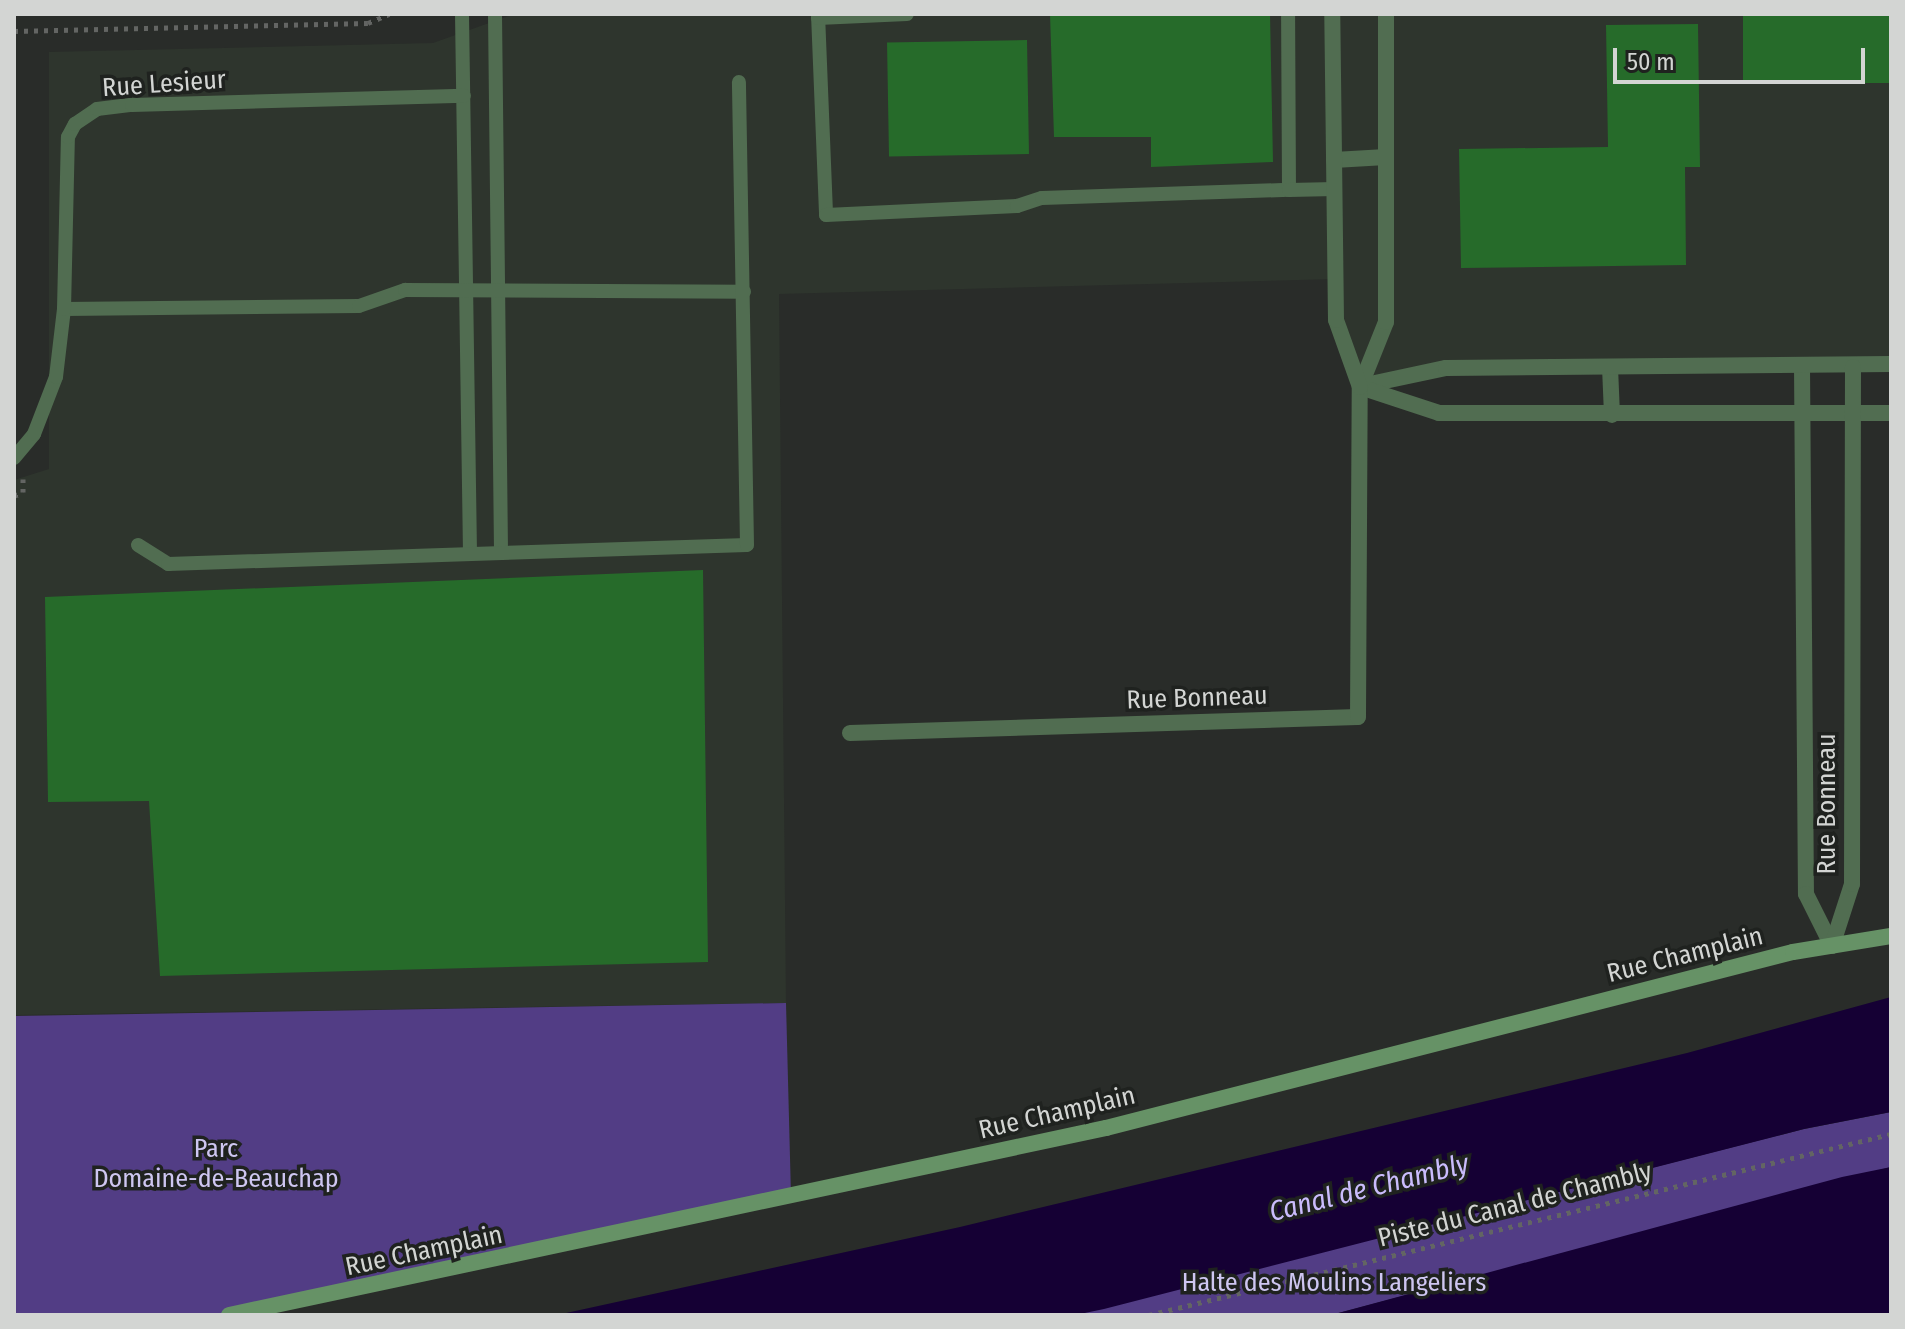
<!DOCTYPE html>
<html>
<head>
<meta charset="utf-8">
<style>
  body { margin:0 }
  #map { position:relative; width:1905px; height:1329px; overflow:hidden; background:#292c29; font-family:"Fira Sans Condensed",sans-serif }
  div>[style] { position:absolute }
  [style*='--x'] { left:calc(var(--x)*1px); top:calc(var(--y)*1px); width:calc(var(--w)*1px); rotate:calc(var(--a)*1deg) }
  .built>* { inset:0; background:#2e352d }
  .green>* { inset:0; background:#523d85 }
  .water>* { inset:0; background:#150034 }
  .building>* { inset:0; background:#266b2a; transform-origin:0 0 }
  .path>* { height:5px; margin-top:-2.5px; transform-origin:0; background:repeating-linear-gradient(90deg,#636563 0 4px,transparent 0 10px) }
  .lane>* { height:14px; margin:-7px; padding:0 7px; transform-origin:7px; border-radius:7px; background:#516d51 }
  .street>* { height:16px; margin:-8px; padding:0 8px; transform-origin:8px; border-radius:8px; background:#516d51 }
  .secondary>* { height:16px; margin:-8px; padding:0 8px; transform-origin:8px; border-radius:8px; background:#669266 }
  span { translate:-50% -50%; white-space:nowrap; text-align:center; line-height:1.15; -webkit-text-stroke:7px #1f221f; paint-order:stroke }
  .street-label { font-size:26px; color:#d3d5d3 }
  .park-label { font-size:26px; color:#cec6f1 }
  .water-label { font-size:28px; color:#cabcfc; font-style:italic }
  .frame { position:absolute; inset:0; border:16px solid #d3d5d3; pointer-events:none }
  .scale { position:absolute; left:1613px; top:48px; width:252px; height:36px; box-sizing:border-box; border:4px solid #d3d5d3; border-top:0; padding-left:10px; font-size:24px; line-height:28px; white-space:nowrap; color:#d3d5d3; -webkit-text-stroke:6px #1f221f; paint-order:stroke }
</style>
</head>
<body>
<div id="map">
  <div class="built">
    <div style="clip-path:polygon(514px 14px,1891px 14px,1891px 364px,1446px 368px,1360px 387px,1335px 279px,779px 294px,786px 1003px,14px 1015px,14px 480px,49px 469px,49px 52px,433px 43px)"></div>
  </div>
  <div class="green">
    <div style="clip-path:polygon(786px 1003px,791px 1196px,229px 1315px,14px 1315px,14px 1016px)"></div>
    <div style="clip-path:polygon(1891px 1112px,1891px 1167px,1331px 1315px,1075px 1315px,1804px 1129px)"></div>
  </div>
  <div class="water">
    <div style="clip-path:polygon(1891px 997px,1891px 1112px,1804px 1129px,1104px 1309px,1075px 1315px,557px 1315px,960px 1227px,1687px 1053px)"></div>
    <div style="clip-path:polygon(1891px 1167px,1891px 1315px,1331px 1315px,1842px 1177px)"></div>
  </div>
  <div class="building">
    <div style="clip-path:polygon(1050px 14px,1270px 14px,1273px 162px,1151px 167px,1151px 137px,1054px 137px)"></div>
    <div style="left:1743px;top:14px;width:147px;height:69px"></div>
    <div style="clip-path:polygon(1698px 24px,1700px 167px,1685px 167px,1686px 265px,1461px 268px,1459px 149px,1608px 147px,1606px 25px)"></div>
    <div style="left:1027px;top:40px;width:114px;height:140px;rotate:89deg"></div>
    <div style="clip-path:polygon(703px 570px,708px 962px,160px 976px,149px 801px,48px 802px,45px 597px)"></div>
  </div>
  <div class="path">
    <div style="--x:14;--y:31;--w:354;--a:-1.3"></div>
    <div style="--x:368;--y:23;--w:23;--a:-23"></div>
    <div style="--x:14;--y:496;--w:10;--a:-24"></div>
    <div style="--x:23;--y:492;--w:13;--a:-90"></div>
    <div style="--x:1149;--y:1315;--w:764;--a:-13.71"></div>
  </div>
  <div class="lane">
    <div style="--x:462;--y:14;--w:540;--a:89.15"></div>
    <div style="--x:495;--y:14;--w:539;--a:89.36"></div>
    <div style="--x:818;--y:14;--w:201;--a:87.7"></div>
    <div style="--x:826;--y:215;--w:191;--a:-2.7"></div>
    <div style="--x:1017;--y:206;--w:26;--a:-18"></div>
    <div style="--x:1042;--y:198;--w:247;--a:-1.9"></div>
    <div style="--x:1289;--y:190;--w:176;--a:-90.3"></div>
    <div style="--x:818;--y:18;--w:89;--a:-2.6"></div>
    <div style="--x:1289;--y:190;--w:46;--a:-1.2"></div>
    <div style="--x:64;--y:309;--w:295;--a:-0.6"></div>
    <div style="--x:359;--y:306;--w:49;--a:-19.2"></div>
    <div style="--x:405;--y:290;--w:339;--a:0.3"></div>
    <div style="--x:14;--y:458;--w:31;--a:-50"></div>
    <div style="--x:34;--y:434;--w:61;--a:-68.9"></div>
    <div style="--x:56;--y:377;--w:68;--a:-83.3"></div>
    <div style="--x:64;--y:309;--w:172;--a:-88.7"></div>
    <div style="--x:68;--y:137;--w:15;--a:-62"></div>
    <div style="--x:75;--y:124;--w:27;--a:-34"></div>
    <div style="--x:97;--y:109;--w:35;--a:-7"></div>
    <div style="--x:132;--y:105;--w:332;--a:-1.6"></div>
    <div style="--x:138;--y:545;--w:36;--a:32"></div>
    <div style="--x:168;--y:564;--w:579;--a:-1.88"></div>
    <div style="--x:747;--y:545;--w:463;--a:-91"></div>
  </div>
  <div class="street">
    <div style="--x:1334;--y:160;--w:52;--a:-3.3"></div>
    <div style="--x:1802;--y:366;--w:528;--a:89.57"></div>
    <div style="--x:1806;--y:894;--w:58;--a:63.4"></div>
    <div style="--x:1610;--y:367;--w:48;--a:87.6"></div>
    <div style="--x:1361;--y:386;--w:87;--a:-12"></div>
    <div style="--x:1446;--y:368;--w:445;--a:-0.5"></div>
    <div style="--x:1360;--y:387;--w:83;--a:18.2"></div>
    <div style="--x:1439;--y:413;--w:452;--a:0"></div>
    <div style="--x:1360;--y:387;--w:70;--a:-68.2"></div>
    <div style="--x:1386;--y:322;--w:308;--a:-90"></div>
    <div style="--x:850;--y:733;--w:508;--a:-1.8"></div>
    <div style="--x:1358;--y:717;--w:330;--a:-89.7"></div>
    <div style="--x:1360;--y:387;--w:71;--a:-109.7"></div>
    <div style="--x:1336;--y:320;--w:306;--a:-90.7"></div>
    <div style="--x:1832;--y:946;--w:65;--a:-72.1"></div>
    <div style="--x:1852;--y:884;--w:517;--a:-89.89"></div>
  </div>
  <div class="secondary">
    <div style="--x:229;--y:1315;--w:897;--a:-12.04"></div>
    <div style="--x:1106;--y:1128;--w:709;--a:-14.37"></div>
    <div style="--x:1793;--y:952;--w:99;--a:-9.3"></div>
  </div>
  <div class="street-label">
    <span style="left:164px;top:84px;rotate:-4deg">Rue Lesieur</span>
    <span style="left:1197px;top:698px;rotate:-2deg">Rue Bonneau</span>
    <span style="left:1827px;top:804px;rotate:-90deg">Rue Bonneau</span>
    <span style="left:1685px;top:955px;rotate:-14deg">Rue Champlain</span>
    <span style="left:1057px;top:1113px;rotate:-13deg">Rue Champlain</span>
    <span style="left:1515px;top:1205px;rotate:-14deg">Piste du Canal de Chambly</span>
    <span style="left:424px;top:1251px;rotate:-12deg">Rue Champlain</span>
  </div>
  <div class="park-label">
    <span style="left:216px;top:1164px">Parc<br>Domaine-de-Beauchap</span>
    <span style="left:1334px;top:1283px">Halte des Moulins Langeliers</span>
  </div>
  <div class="water-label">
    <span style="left:1369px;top:1188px;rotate:-14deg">Canal de Chambly</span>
  </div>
  <div class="frame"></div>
  <div class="scale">50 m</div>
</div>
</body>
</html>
